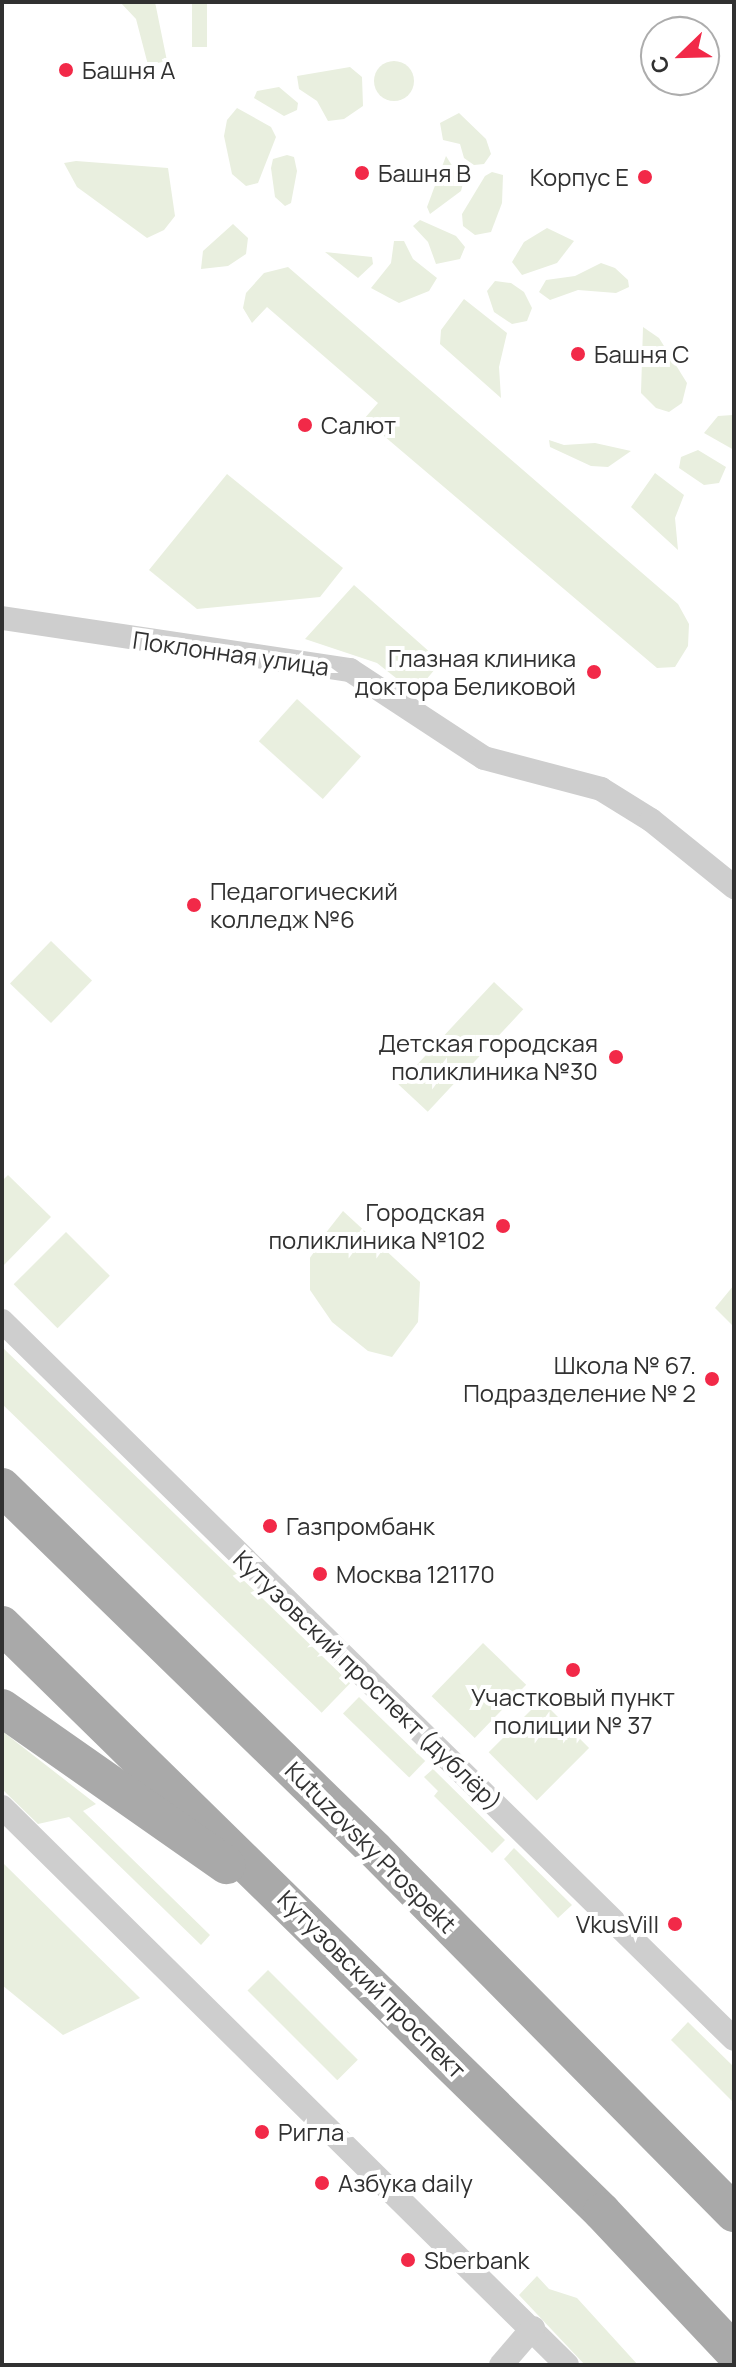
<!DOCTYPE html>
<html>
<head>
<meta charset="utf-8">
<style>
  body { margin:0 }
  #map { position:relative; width:736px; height:2367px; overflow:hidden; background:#fff; font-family:Manrope,sans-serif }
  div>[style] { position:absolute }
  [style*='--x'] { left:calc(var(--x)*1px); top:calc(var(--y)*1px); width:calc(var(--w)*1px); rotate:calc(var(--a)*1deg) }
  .green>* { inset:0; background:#e9efdf; transform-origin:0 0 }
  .round { border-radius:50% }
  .street>* { height:24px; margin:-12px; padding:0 12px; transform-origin:12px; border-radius:12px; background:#cecece }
  .primary>* { height:38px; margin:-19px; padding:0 19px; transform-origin:19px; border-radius:19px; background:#a9a9a9 }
  .dots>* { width:22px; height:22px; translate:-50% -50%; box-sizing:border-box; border:4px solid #fff; border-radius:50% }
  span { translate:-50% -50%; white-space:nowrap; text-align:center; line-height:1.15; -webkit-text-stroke:8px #fff; paint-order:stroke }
  .poi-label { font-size:24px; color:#313131 }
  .left { translate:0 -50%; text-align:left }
  .right { translate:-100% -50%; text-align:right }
  .street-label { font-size:24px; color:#313131 }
  .frame { position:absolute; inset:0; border:4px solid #313131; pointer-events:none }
  .north { position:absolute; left:640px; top:16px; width:80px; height:80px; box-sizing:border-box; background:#fff; border:2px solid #adadad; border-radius:50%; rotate:247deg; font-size:22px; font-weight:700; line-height:32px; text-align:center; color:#313131 }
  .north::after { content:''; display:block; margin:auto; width:28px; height:36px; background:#f22948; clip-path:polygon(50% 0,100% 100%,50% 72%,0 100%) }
</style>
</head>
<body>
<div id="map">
  <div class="green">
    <div style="clip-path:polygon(120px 2px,155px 2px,167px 61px,148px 65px,136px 19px)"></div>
    <div style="left:192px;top:2px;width:15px;height:45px"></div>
    <div class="round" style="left:374px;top:61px;width:40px;height:40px"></div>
    <div style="clip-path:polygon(350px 67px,362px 77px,363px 106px,344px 119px,328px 121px,317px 101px,299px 89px,297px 76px)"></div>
    <div style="clip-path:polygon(279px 87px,298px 103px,297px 110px,284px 116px,254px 98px,257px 91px)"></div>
    <div style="clip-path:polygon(237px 108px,271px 127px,276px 137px,258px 183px,246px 186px,232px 174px,224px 136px,227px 120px)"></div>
    <div style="clip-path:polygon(459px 113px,486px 139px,491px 154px,484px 164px,474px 165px,464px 158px,460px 144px,443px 140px,440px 123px)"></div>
    <div style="clip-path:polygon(287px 155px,294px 157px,297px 171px,291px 203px,285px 206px,275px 197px,271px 168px,273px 159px)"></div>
    <div style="clip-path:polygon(446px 156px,463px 183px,461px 191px,430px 214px,427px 207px)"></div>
    <div style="clip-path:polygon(76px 161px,168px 168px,175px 216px,164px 230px,147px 238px,77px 187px,64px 163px)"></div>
    <div style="clip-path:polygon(492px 172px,503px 175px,502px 203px,491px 232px,475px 235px,463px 226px,462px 214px,485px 176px)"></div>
    <div style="clip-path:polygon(420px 220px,456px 236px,465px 247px,460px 259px,436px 264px,428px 242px,413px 226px)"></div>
    <div style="clip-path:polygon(233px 224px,248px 238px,246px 254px,228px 266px,201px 269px,203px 251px)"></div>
    <div style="clip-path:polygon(547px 228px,574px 241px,557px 263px,522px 275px,512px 262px,524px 242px)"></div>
    <div style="clip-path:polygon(394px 241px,404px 241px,413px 259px,437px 278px,429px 291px,399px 303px,371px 288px,391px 263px)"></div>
    <div style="clip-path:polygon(325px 252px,372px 257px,373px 264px,358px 278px)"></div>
    <div style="clip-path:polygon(601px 263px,615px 268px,628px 280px,629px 287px,616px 293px,578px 290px,550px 300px,539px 292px,546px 280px,575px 276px)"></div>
    <div style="clip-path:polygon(288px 267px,678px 604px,689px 624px,688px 646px,675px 667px,657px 668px,364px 419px,378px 403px,267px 307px,252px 323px,243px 308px,246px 293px,264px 273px)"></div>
    <div style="clip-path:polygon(495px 281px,511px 283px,524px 292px,532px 308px,527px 321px,512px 324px,494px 312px,487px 291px)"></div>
    <div style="clip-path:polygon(464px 299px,507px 333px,499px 367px,501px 398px,440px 344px,441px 330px)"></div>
    <div style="clip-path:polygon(643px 327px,659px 338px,687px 383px,682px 403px,669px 412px,656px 408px,641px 393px)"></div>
    <div style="clip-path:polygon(733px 415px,734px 416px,734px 450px,704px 433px,718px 416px)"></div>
    <div style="clip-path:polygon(549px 440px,564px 445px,595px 443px,631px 451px,608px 467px,591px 466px,550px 447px)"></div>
    <div style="clip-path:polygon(698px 450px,726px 467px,719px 483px,704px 485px,679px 468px,681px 457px)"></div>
    <div style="clip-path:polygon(655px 473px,684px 495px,675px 518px,678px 550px,631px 507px)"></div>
    <div style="clip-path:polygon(227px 474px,343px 568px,320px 597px,197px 609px,149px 570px)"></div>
    <div style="clip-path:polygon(354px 585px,441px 662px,415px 693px,377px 663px,305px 639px)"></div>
    <div style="left:297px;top:699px;width:86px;height:57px;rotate:42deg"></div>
    <div style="left:51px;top:941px;width:57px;height:59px;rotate:44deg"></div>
    <div style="left:494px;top:982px;width:40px;height:140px;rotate:43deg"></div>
    <div style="clip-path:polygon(8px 1175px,51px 1217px,2px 1267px,2px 1181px)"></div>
    <div style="clip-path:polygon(343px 1211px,420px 1282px,418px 1322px,392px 1357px,368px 1351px,332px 1322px,310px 1290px,310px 1253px)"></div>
    <div style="left:66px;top:1232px;width:62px;height:74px;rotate:45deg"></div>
    <div style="clip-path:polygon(734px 1285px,734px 1327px,715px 1308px)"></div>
    <div style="left:2px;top:1347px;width:484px;height:41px;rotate:44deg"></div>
    <div style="left:483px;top:1643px;width:60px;height:74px;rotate:44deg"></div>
    <div style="left:359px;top:1697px;width:92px;height:23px;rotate:44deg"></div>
    <div style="left:541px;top:1700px;width:68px;height:74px;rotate:45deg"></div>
    <div style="clip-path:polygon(2px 1731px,96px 1804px,83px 1811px,210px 1935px,201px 1945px,69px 1817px,38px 1824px,2px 1789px)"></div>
    <div style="clip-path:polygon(433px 1769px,505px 1840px,492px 1853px,434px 1796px,438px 1791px,424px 1777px)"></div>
    <div style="clip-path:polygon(514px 1848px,572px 1905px,558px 1918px,504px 1859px)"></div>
    <div style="clip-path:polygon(2px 1862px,140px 1998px,63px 2035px,2px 1985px)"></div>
    <div style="left:268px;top:1970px;width:127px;height:29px;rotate:45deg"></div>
    <div style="clip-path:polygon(688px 2022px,734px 2067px,734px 2103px,671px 2040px)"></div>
    <div style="clip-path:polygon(537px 2276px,549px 2289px,577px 2298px,638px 2365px,585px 2365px,519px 2295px)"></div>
  </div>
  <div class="street">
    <div style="--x:2;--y:618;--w:352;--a:8.5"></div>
    <div style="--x:350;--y:670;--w:160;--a:33.3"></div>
    <div style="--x:484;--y:758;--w:121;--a:14.8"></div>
    <div style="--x:601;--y:789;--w:59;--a:31.8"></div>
    <div style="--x:651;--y:820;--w:107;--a:38.9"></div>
    <div style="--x:2;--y:1321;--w:1025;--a:44.45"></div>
    <div style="--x:2;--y:1807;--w:794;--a:44.64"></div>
    <div style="--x:501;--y:2365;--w:49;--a:-49.1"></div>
  </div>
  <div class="primary">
    <div style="--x:2;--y:1487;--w:520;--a:44.22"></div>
    <div style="--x:375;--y:1850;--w:511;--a:45.32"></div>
    <div style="--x:2;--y:1625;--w:839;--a:44.37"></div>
    <div style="--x:602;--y:2212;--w:192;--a:46.7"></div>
    <div style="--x:2;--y:1708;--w:274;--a:35"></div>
  </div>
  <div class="dots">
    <div style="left:66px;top:70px;background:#f22948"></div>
    <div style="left:362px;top:173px;background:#f22948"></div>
    <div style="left:645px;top:177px;background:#f22948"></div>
    <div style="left:578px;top:354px;background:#f22948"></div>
    <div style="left:305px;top:425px;background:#f22948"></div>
    <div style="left:594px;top:672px;background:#f22948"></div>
    <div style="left:194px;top:905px;background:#f22948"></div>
    <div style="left:616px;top:1057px;background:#f22948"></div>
    <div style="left:503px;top:1226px;background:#f22948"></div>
    <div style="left:712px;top:1379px;background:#f22948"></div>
    <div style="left:270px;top:1526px;background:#f22948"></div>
    <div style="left:320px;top:1574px;background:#f22948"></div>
    <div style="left:573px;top:1670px;background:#f22948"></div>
    <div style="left:675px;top:1924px;background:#f22948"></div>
    <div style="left:262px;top:2132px;background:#f22948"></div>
    <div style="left:322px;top:2183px;background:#f22948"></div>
    <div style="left:408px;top:2260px;background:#f22948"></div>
  </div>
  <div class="poi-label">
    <span class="left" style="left:82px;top:70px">Башня А</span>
    <span class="left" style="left:378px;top:173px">Башня B</span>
    <span class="right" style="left:629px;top:177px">Корпус E</span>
    <span class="left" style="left:594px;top:354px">Башня C</span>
    <span class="left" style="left:321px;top:425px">Салют</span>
    <span class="right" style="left:576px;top:672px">Глазная клиника<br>доктора Беликовой</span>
    <span class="left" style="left:210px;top:905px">Педагогический<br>колледж №6</span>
    <span class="right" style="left:598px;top:1057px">Детская городская<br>поликлиника №30</span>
    <span class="right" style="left:485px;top:1226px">Городская<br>поликлиника №102</span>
    <span class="right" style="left:696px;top:1379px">Школа № 67.<br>Подразделение № 2</span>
    <span class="left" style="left:286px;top:1526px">Газпромбанк</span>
    <span class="left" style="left:336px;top:1574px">Москва 121170</span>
    <span style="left:573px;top:1711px">Участковый пункт<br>полиции № 37</span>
    <span class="right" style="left:659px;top:1924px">VkusVill</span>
    <span class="left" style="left:278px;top:2132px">Ригла</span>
    <span class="left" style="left:338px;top:2183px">Азбука daily</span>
    <span class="left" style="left:424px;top:2260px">Sberbank</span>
  </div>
  <div class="street-label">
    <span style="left:231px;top:653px;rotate:8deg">Поклонная улица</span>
    <span style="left:368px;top:1680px;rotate:44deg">Кутузовский проспект (дублёр)</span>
    <span style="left:371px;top:1847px;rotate:45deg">Kutuzovsky Prospekt</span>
    <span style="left:372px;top:1984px;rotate:45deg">Кутузовский проспект</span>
  </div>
  <div class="frame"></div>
  <div class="north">С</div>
</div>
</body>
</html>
